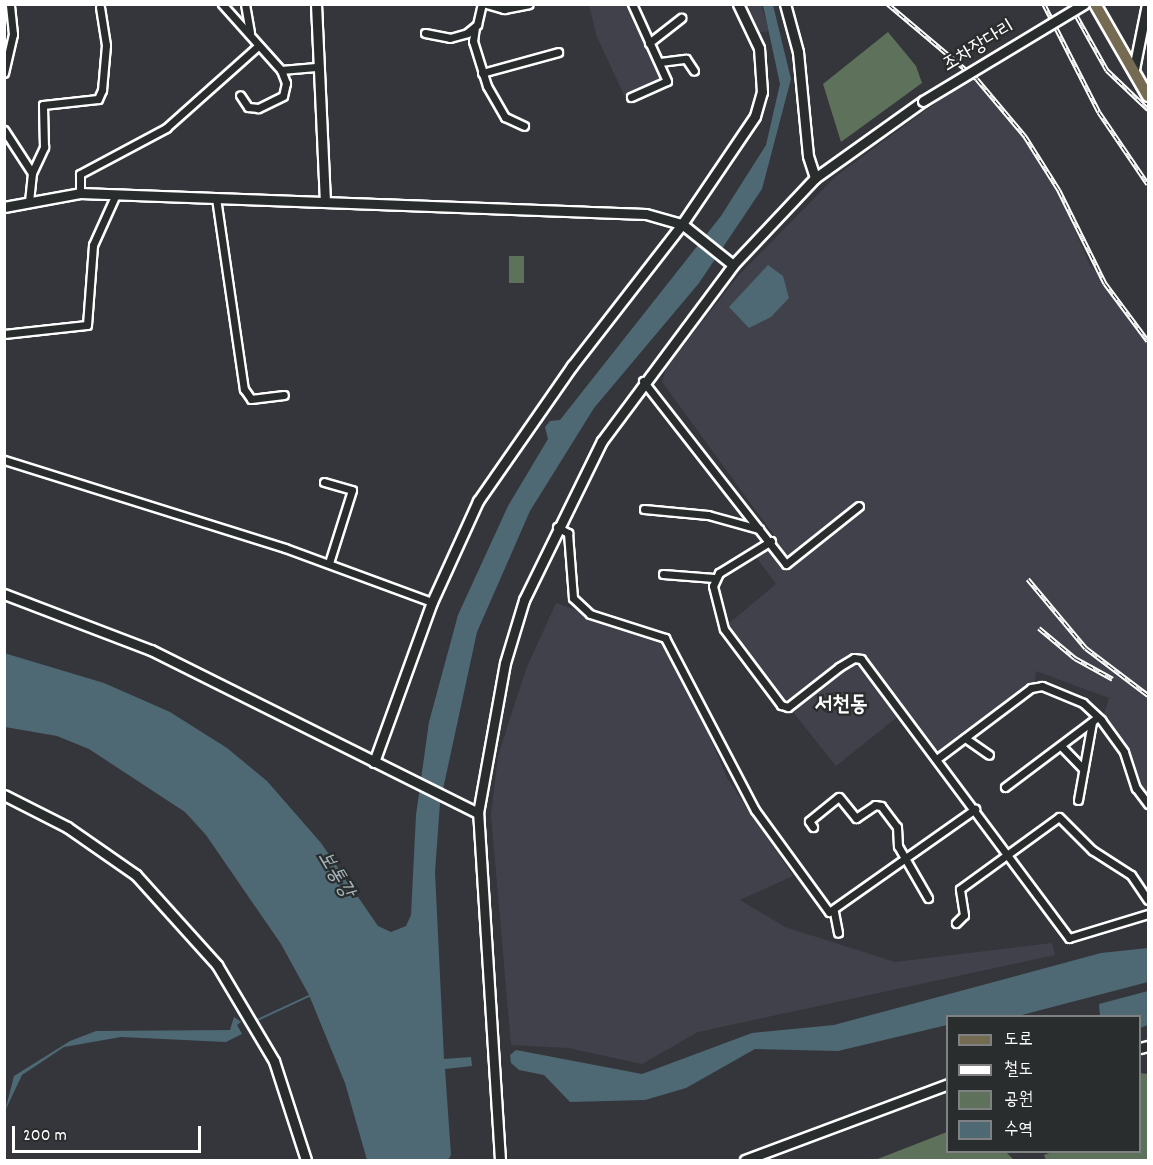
<!DOCTYPE html>
<html>
<head>
<meta charset="utf-8">
<style>
  body { margin:0 }
  #map { position:relative; width:1153px; height:1165px; overflow:hidden; background:#34363b; font-family:Dekko,"Poor Story",sans-serif }
  div>[style] { position:absolute }
  [style*='--x'] { left:calc(var(--x)*1px); top:calc(var(--y)*1px); width:calc(var(--w)*1px); rotate:calc(var(--a)*1deg) }
  .built>* { inset:0; background:#40414a }
  .green>* { inset:0; background:#5d715b; transform-origin:0 0 }
  .water>* { inset:0; background:#4e6973 }
  .stream>* { height:2px; margin:-1px; padding:0 1px; transform-origin:1px; border-radius:1px; background:#4e6973 }
  .roads { filter:drop-shadow(2px 0 #fff) drop-shadow(-2px 0 #fff) drop-shadow(0 2px #fff) drop-shadow(0 -2px #fff) }
  .street>* { height:7px; margin:-3.5px; padding:0 3.5px; transform-origin:3.5px; border-radius:3.5px; background:#2a2d2e }
  .secondary>* { height:9px; margin:-4.5px; padding:0 4.5px; transform-origin:4.5px; border-radius:4.5px; background:#2a2d2e }
  .primary>* { height:10px; margin:-5px; padding:0 5px; transform-origin:5px; border-radius:5px; background:#746b52 }
  .rail>* { height:4.5px; margin-top:-2.25px; transform-origin:0; background:repeating-linear-gradient(90deg,#2a2d2e 0 7px,#fff 0 14px); box-sizing:border-box; border-block:2px solid #fff }
  .bridges { filter:drop-shadow(2px 0 #fff) drop-shadow(-2px 0 #fff) drop-shadow(0 2px #fff) drop-shadow(0 -2px #fff) }
  .secondary-bridge>* { height:9px; margin:-4.5px; padding:0 4.5px; transform-origin:4.5px; border-radius:4.5px; background:#2a2d2e }
  span { translate:-50% -50%; white-space:nowrap; text-align:center; line-height:1.15; -webkit-text-stroke:4.5px #2a2d2e; paint-order:stroke }
  .street-label { font-size:20px; color:#fff }
  .water-label { font-size:21px; color:#a6b4b9; font-style:italic }
  .quarter-label { font-size:22px; color:#fff; font-weight:700 }
  .frame { position:absolute; inset:0; border:6px solid #fff; pointer-events:none }
  .legend { position:absolute; left:946px; top:1015px; width:195px; height:138px; box-sizing:border-box; background:#2a2d2e; border:2px solid #7f8182; margin:0; padding:8px 10px; list-style:none; font-size:18px; color:#fff }
  .legend li { display:flex; align-items:center; gap:12px; height:30px }
  .legend b { width:30px; border:2px solid #7f8182 }
  .scale { position:absolute; left:12px; top:1126px; width:189px; height:27px; box-sizing:border-box; border:3px solid #fff; border-top:0; padding-left:8px; font-size:18px; line-height:21px; white-space:nowrap; color:#fff; -webkit-text-stroke:4px #2a2d2e; paint-order:stroke }
</style>
</head>
<body>
<div id="map">
  <div class="built">
    <div style="clip-path:polygon(589px 5px,630px 5px,662px 81px,625px 97px,597px 37px)"></div>
    <div style="clip-path:polygon(743px 5px,761px 5px,769px 31px,758px 33px)"></div>
    <div style="clip-path:polygon(971px 77px,1026px 141px,1060px 196px,1089px 263px,1148px 341px,1148px 795px,1141px 791px,1124px 746px,1102px 720px,1109px 698px,1036px 671px,1035px 684px,940px 754px,901px 714px,836px 766px,728px 631px,728px 624px,776px 584px,755px 556px,776px 538px,662px 382px,666px 368px,738px 276px,836px 176px)"></div>
    <div style="clip-path:polygon(556px 603px,660px 639px,700px 713px,727px 778px,793px 876px,740px 900px,785px 927px,895px 962px,1052px 943px,1055px 955px,698px 1032px,642px 1064px,568px 1048px,511px 1045px,491px 815px,498px 756px,526px 669px)"></div>
  </div>
  <div class="green">
    <div style="clip-path:polygon(888px 32px,916px 66px,922px 83px,841px 142px,823px 84px)"></div>
    <div style="left:509px;top:256px;width:15px;height:27px"></div>
    <div style="clip-path:polygon(1140px 1073px,1148px 1074px,1148px 1160px,1046px 1160px,1044px 1155px,1052px 1152px,1140px 1152px)"></div>
    <div style="clip-path:polygon(947px 1132px,948px 1152px,1006px 1152px,1014px 1160px,875px 1160px)"></div>
  </div>
  <div class="water">
    <div style="clip-path:polygon(763px 5px,773px 5px,791px 79px,762px 189px,699px 283px,594px 408px,530px 511px,477px 632px,440px 803px,435px 872px,444px 1059px,471px 1057px,472px 1066px,445px 1069px,451px 1155px,448px 1160px,367px 1160px,345px 1083px,309px 995px,281px 944px,206px 835px,185px 812px,89px 749px,57px 736px,5px 727px,4px 653px,104px 683px,170px 712px,227px 748px,267px 781px,321px 843px,378px 926px,391px 932px,406px 926px,411px 915px,416px 815px,429px 722px,458px 615px,508px 506px,548px 439px,545px 427px,550px 421px,560px 420px,721px 216px,766px 145px,780px 84px)"></div>
    <div style="clip-path:polygon(768px 265px,783px 276px,789px 298px,771px 317px,749px 328px,729px 307px)"></div>
    <div style="clip-path:polygon(1148px 948px,1148px 982px,1018px 1016px,948px 1016px,947px 1025px,838px 1051px,755px 1049px,686px 1088px,645px 1100px,570px 1102px,544px 1075px,519px 1070px,511px 1063px,510px 1055px,516px 1050px,642px 1074px,752px 1033px,834px 1025px,1101px 953px)"></div>
    <div style="clip-path:polygon(1148px 991px,1148px 1025px,1140px 1028px,1140px 1016px,1100px 1016px,1099px 1004px)"></div>
    <div style="clip-path:polygon(234px 1017px,241px 1022px,237px 1025px,242px 1034px,226px 1042px,121px 1037px,64px 1047px,22px 1075px,5px 1111px,14px 1076px,70px 1041px,96px 1031px,230px 1030px)"></div>
  </div>
  <div class="stream">
    <div style="--x:253;--y:1022;--w:62;--a:-24.9"></div>
  </div>
  <div class="roads">
    <div class="street">
      <div style="--x:222;--y:4;--w:89;--a:48.2"></div>
      <div style="--x:281;--y:70;--w:14;--a:69"></div>
      <div style="--x:286;--y:83;--w:13;--a:103"></div>
      <div style="--x:283;--y:96;--w:28;--a:154"></div>
      <div style="--x:258;--y:108;--w:10;--a:-174"></div>
      <div style="--x:248;--y:107;--w:14;--a:-124"></div>
      <div style="--x:245;--y:4;--w:29;--a:80"></div>
      <div style="--x:486;--y:4;--w:19;--a:16"></div>
      <div style="--x:504;--y:9;--w:25;--a:-11"></div>
      <div style="--x:475;--y:27;--w:14;--a:98"></div>
      <div style="--x:473;--y:41;--w:47;--a:72.7"></div>
      <div style="--x:487;--y:86;--w:36;--a:60"></div>
      <div style="--x:505;--y:117;--w:21;--a:25"></div>
      <div style="--x:425;--y:33;--w:25;--a:11"></div>
      <div style="--x:450;--y:38;--w:18;--a:-16"></div>
      <div style="--x:467;--y:33;--w:13;--a:-39"></div>
      <div style="--x:477;--y:25;--w:22;--a:-77"></div>
      <div style="--x:649;--y:43;--w:41;--a:-38"></div>
      <div style="--x:660;--y:62;--w:26;--a:-7"></div>
      <div style="--x:686;--y:59;--w:14;--a:56"></div>
      <div style="--x:281;--y:70;--w:38;--a:-5"></div>
      <div style="--x:4;--y:73;--w:40;--a:-77"></div>
      <div style="--x:13;--y:34;--w:30;--a:-96"></div>
      <div style="--x:482;--y:73;--w:79;--a:-15.4"></div>
      <div style="--x:631;--y:97;--w:39;--a:-24"></div>
      <div style="--x:667;--y:81;--w:85;--a:-114.4"></div>
      <div style="--x:4;--y:130;--w:51;--a:56.9"></div>
      <div style="--x:32;--y:173;--w:29;--a:96"></div>
      <div style="--x:32;--y:173;--w:29;--a:-65"></div>
      <div style="--x:44;--y:147;--w:42;--a:-91.4"></div>
      <div style="--x:43;--y:105;--w:55;--a:-6.2"></div>
      <div style="--x:98;--y:99;--w:10;--a:-66"></div>
      <div style="--x:102;--y:90;--w:45;--a:-84.9"></div>
      <div style="--x:106;--y:45;--w:38;--a:-99"></div>
      <div style="--x:80;--y:193;--w:19;--a:-90"></div>
      <div style="--x:80;--y:174;--w:98;--a:-28.1"></div>
      <div style="--x:166;--y:128;--w:123;--a:-41.7"></div>
      <div style="--x:216;--y:198;--w:193;--a:81.7"></div>
      <div style="--x:244;--y:389;--w:12;--a:55"></div>
      <div style="--x:251;--y:399;--w:33;--a:-7"></div>
      <div style="--x:4;--y:334;--w:83;--a:-6.2"></div>
      <div style="--x:87;--y:325;--w:80;--a:-85.7"></div>
      <div style="--x:93;--y:245;--w:56;--a:-65.7"></div>
      <div style="--x:643;--y:381;--w:232;--a:52"></div>
      <div style="--x:786;--y:564;--w:93;--a:-38.5"></div>
      <div style="--x:4;--y:460;--w:294;--a:17.4"></div>
      <div style="--x:285;--y:548;--w:157;--a:20.2"></div>
      <div style="--x:324;--y:482;--w:29;--a:16"></div>
      <div style="--x:352;--y:490;--w:77;--a:107.5"></div>
      <div style="--x:644;--y:509;--w:64;--a:5.4"></div>
      <div style="--x:708;--y:515;--w:53;--a:15.4"></div>
      <div style="--x:557;--y:527;--w:13;--a:29"></div>
      <div style="--x:568;--y:533;--w:65;--a:85.6"></div>
      <div style="--x:573;--y:598;--w:23;--a:43"></div>
      <div style="--x:590;--y:614;--w:79;--a:17.7"></div>
      <div style="--x:665;--y:638;--w:194;--a:62.4"></div>
      <div style="--x:755;--y:810;--w:126;--a:54"></div>
      <div style="--x:829;--y:912;--w:179;--a:-35.2"></div>
      <div style="--x:771;--y:541;--w:61;--a:148.4"></div>
      <div style="--x:719;--y:573;--w:14;--a:115"></div>
      <div style="--x:713;--y:586;--w:44;--a:75.7"></div>
      <div style="--x:724;--y:629;--w:95;--a:53.1"></div>
      <div style="--x:781;--y:705;--w:7;--a:16"></div>
      <div style="--x:788;--y:707;--w:65;--a:-38.1"></div>
      <div style="--x:839;--y:667;--w:17;--a:-31"></div>
      <div style="--x:854;--y:658;--w:7;--a:8"></div>
      <div style="--x:861;--y:659;--w:348;--a:53.3"></div>
      <div style="--x:1069;--y:938;--w:83;--a:-16.9"></div>
      <div style="--x:663;--y:574;--w:51;--a:4.5"></div>
      <div style="--x:965;--y:738;--w:29;--a:35"></div>
      <div style="--x:1061;--y:746;--w:32;--a:46"></div>
      <div style="--x:938;--y:758;--w:116;--a:-37"></div>
      <div style="--x:1031;--y:688;--w:11;--a:-10"></div>
      <div style="--x:1042;--y:686;--w:44;--a:22.5"></div>
      <div style="--x:1083;--y:703;--w:25;--a:43"></div>
      <div style="--x:1101;--y:720;--w:39;--a:54"></div>
      <div style="--x:1124;--y:752;--w:38;--a:72"></div>
      <div style="--x:1136;--y:788;--w:20;--a:53"></div>
      <div style="--x:1005;--y:787;--w:116;--a:-37"></div>
      <div style="--x:1078;--y:800;--w:79;--a:-79.8"></div>
      <div style="--x:813;--y:827;--w:7;--a:-124"></div>
      <div style="--x:809;--y:821;--w:38;--a:-39"></div>
      <div style="--x:839;--y:797;--w:27;--a:51"></div>
      <div style="--x:856;--y:818;--w:23;--a:-34"></div>
      <div style="--x:875;--y:805;--w:6;--a:9"></div>
      <div style="--x:881;--y:806;--w:26;--a:53"></div>
      <div style="--x:897;--y:827;--w:19;--a:87"></div>
      <div style="--x:898;--y:846;--w:60;--a:60"></div>
      <div style="--x:834;--y:912;--w:21;--a:79"></div>
      <div style="--x:956;--y:923;--w:11;--a:-45"></div>
      <div style="--x:964;--y:915;--w:26;--a:-99"></div>
      <div style="--x:960;--y:889;--w:122;--a:-36"></div>
      <div style="--x:1059;--y:817;--w:47;--a:45"></div>
      <div style="--x:1092;--y:850;--w:46;--a:32.7"></div>
      <div style="--x:1131;--y:875;--w:30;--a:56"></div>
    </div>
    <div class="secondary">
      <div style="--x:316;--y:4;--w:197;--a:87.4"></div>
      <div style="--x:785;--y:4;--w:50;--a:74.8"></div>
      <div style="--x:798;--y:52;--w:104;--a:84.5"></div>
      <div style="--x:808;--y:156;--w:23;--a:72"></div>
      <div style="--x:1134;--y:69;--w:66;--a:-78.7"></div>
      <div style="--x:4;--y:207;--w:77;--a:-10.4"></div>
      <div style="--x:80;--y:193;--w:566;--a:2.12"></div>
      <div style="--x:646;--y:214;--w:37;--a:16"></div>
      <div style="--x:682;--y:224;--w:65;--a:38.8"></div>
      <div style="--x:4;--y:594;--w:157;--a:20.9"></div>
      <div style="--x:151;--y:650;--w:365;--a:26.5"></div>
      <div style="--x:374;--y:762;--w:170;--a:-70.1"></div>
      <div style="--x:432;--y:602;--w:111;--a:-65.5"></div>
      <div style="--x:478;--y:501;--w:165;--a:-55.2"></div>
      <div style="--x:572;--y:366;--w:180;--a:-52.2"></div>
      <div style="--x:682;--y:224;--w:130;--a:-55.9"></div>
      <div style="--x:755;--y:116;--w:25;--a:-74"></div>
      <div style="--x:762;--y:92;--w:44;--a:-93.9"></div>
      <div style="--x:759;--y:48;--w:49;--a:-115.5"></div>
      <div style="--x:4;--y:795;--w:71;--a:26.9"></div>
      <div style="--x:67;--y:827;--w:84;--a:34.8"></div>
      <div style="--x:136;--y:875;--w:121;--a:48"></div>
      <div style="--x:217;--y:965;--w:112;--a:59.3"></div>
      <div style="--x:274;--y:1061;--w:104;--a:72.1"></div>
      <div style="--x:1140;--y:1048;--w:8;--a:-14"></div>
      <div style="--x:500;--y:1160;--w:348;--a:-93.6"></div>
      <div style="--x:478;--y:813;--w:152;--a:-79.8"></div>
      <div style="--x:505;--y:663;--w:66;--a:-73.2"></div>
      <div style="--x:524;--y:600;--w:177;--a:-63.9"></div>
      <div style="--x:602;--y:441;--w:219;--a:-53.3"></div>
      <div style="--x:733;--y:265;--w:120;--a:-46.7"></div>
      <div style="--x:815;--y:178;--w:133;--a:-35.5"></div>
      <div style="--x:745;--y:1160;--w:217;--a:-20.5"></div>
    </div>
    <div class="primary">
      <div style="--x:1095;--y:4;--w:106;--a:60.1"></div>
    </div>
  </div>
  <div class="rail">
    <div style="--x:888;--y:4;--w:116;--a:40.1"></div>
    <div style="--x:977;--y:79;--w:75;--a:49.9"></div>
    <div style="--x:1025;--y:136;--w:64;--a:57.8"></div>
    <div style="--x:1059;--y:190;--w:104;--a:63.7"></div>
    <div style="--x:1105;--y:283;--w:72;--a:53.4"></div>
    <div style="--x:1044;--y:4;--w:121;--a:63"></div>
    <div style="--x:1099;--y:112;--w:87;--a:55.8"></div>
    <div style="--x:1070;--y:4;--w:76;--a:60.7"></div>
    <div style="--x:1107;--y:70;--w:57;--a:43.6"></div>
    <div style="--x:1028;--y:579;--w:90;--a:50"></div>
    <div style="--x:1086;--y:648;--w:78;--a:37.2"></div>
    <div style="--x:1039;--y:628;--w:47;--a:39.8"></div>
    <div style="--x:1075;--y:658;--w:43;--a:28.9"></div>
  </div>
  <div class="bridges">
    <div class="secondary-bridge">
      <div style="--x:923;--y:101;--w:188;--a:-31.1"></div>
    </div>
  </div>
  <div class="street-label">
    <span style="left:979px;top:47px;rotate:-31deg">조차장다리</span>
  </div>
  <div class="water-label">
    <span style="left:335px;top:875px;rotate:59deg">보통강</span>
  </div>
  <div class="quarter-label">
    <span style="left:841px;top:706px">서천동</span>
  </div>
  <div class="frame"></div>
  <ul class="legend">
  <li><b style="height:8px;background:#746b52"></b>도로</li>
  <li><b style="height:8px;background:#fff"></b>철도</li>
  <li><b style="height:16px;background:#5d715b"></b>공원</li>
  <li><b style="height:16px;background:#4e6973"></b>수역</li>
  </ul>
  <div class="scale">200 m</div>
</div>
</body>
</html>
